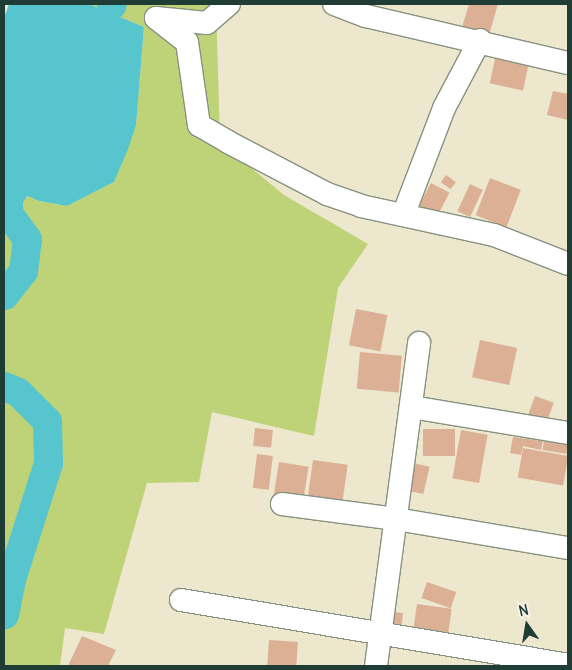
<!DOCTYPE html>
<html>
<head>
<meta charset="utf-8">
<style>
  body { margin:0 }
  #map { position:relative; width:572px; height:670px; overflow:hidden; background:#ede7cd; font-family:Delius,sans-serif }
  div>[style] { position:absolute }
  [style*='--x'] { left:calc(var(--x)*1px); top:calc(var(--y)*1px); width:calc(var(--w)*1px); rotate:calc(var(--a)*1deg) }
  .green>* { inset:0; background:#bed377 }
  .water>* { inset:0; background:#57c5cd }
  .river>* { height:29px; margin:-14.5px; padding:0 14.5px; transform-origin:14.5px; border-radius:14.5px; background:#57c5cd }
  .building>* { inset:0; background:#dcb095; transform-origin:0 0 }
  .roads { filter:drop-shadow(1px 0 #869280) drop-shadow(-1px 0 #869280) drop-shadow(0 1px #869280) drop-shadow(0 -1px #869280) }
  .minor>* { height:22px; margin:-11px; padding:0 11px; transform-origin:11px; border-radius:11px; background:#fff }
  span { translate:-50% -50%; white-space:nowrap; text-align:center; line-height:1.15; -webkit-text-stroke:4px #f7f3e8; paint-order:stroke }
  .frame { position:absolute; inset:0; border:5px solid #1f3d34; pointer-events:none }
  .north { position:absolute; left:502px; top:600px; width:50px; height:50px; -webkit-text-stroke:4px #f7f3e8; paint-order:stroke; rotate:347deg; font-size:14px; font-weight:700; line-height:20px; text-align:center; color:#1f3d34 }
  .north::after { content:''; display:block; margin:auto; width:18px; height:22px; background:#1f3d34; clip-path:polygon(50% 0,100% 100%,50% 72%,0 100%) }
</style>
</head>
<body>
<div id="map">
  <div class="green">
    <div style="clip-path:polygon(89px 4px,216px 4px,220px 142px,284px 195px,368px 244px,338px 288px,314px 436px,212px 412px,199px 482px,147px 483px,104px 634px,65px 628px,60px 666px,4px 666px,4px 186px,39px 201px,67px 206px,114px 182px,136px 125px,144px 27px)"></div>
  </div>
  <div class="water">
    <div style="clip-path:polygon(9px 4px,89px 4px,144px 27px,136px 125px,128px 149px,114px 182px,67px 206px,39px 201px,4px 186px,4px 18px)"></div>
  </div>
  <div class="river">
    <div style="--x:111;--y:5;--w:1;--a:-45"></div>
    <div style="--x:4;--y:295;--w:31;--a:-52"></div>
    <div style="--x:23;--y:271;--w:32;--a:-83"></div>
    <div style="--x:27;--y:239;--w:32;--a:-126"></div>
    <div style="--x:8;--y:213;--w:16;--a:-90"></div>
    <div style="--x:8;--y:197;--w:9;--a:-54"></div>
    <div style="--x:4;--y:386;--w:15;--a:23"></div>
    <div style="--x:18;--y:392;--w:41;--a:45"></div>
    <div style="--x:47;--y:421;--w:42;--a:88.6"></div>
    <div style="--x:48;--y:463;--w:122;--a:107.7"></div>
    <div style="--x:11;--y:579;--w:36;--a:101"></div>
  </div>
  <div class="building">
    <div style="clip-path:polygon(469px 4px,498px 4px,487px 42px,460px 34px)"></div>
    <div style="left:496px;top:54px;width:34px;height:30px;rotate:12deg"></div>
    <div style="clip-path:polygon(553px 91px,568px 94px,568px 120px,547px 115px)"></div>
    <div style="left:446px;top:175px;width:12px;height:9px;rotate:35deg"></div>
    <div style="left:490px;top:178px;width:33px;height:40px;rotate:21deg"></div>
    <div style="left:431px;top:183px;width:21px;height:28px;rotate:28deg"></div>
    <div style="left:470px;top:184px;width:14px;height:30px;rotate:25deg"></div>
    <div style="left:356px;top:309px;width:32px;height:37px;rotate:11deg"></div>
    <div style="left:480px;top:340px;width:38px;height:38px;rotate:12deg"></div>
    <div style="left:360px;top:352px;width:42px;height:37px;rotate:5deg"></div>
    <div style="left:535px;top:396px;width:20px;height:26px;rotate:20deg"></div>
    <div style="left:255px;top:428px;width:18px;height:18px;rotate:6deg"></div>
    <div style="left:423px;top:429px;width:32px;height:27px"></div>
    <div style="left:461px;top:430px;width:27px;height:49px;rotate:10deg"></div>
    <div style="clip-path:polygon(513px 437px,543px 441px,541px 450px,523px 446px,521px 455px,510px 453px)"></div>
    <div style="left:544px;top:441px;width:24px;height:9px;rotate:9deg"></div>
    <div style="left:523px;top:448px;width:46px;height:30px;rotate:10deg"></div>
    <div style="left:257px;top:454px;width:16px;height:34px;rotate:7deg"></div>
    <div style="left:313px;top:460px;width:35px;height:45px;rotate:8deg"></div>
    <div style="left:279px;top:462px;width:30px;height:36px;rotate:9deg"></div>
    <div style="left:413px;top:463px;width:17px;height:28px;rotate:13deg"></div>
    <div style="left:427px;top:582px;width:31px;height:17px;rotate:19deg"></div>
    <div style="left:417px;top:604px;width:35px;height:28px;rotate:8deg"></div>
    <div style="left:393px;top:612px;width:10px;height:12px;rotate:6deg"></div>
    <div style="clip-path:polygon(82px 636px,116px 650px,108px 666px,68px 666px)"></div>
    <div style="left:269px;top:640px;width:29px;height:26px;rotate:4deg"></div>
  </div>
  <div class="roads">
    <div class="minor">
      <div style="--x:334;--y:4;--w:34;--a:21"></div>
      <div style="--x:366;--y:16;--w:207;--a:13.1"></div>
      <div style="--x:156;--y:18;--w:39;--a:38"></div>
      <div style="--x:187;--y:42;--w:84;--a:81.8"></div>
      <div style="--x:199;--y:125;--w:34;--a:30"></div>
      <div style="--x:228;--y:142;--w:112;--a:27.7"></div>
      <div style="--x:327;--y:194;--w:36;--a:19"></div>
      <div style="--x:361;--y:206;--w:136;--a:12.3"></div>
      <div style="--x:494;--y:235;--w:79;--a:21.4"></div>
      <div style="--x:156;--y:18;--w:51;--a:5.6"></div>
      <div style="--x:207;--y:23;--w:29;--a:-41"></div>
      <div style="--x:404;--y:213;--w:112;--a:-69.1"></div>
      <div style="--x:444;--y:108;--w:77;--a:-62.1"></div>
      <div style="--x:411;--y:407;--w:159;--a:9.4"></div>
      <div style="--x:282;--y:504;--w:115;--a:7.5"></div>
      <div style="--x:396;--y:519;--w:174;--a:9.6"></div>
      <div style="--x:181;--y:600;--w:392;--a:9.5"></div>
      <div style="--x:376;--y:666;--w:326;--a:-82.4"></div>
    </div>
  </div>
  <div class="frame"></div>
  <div class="north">N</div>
</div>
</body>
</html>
